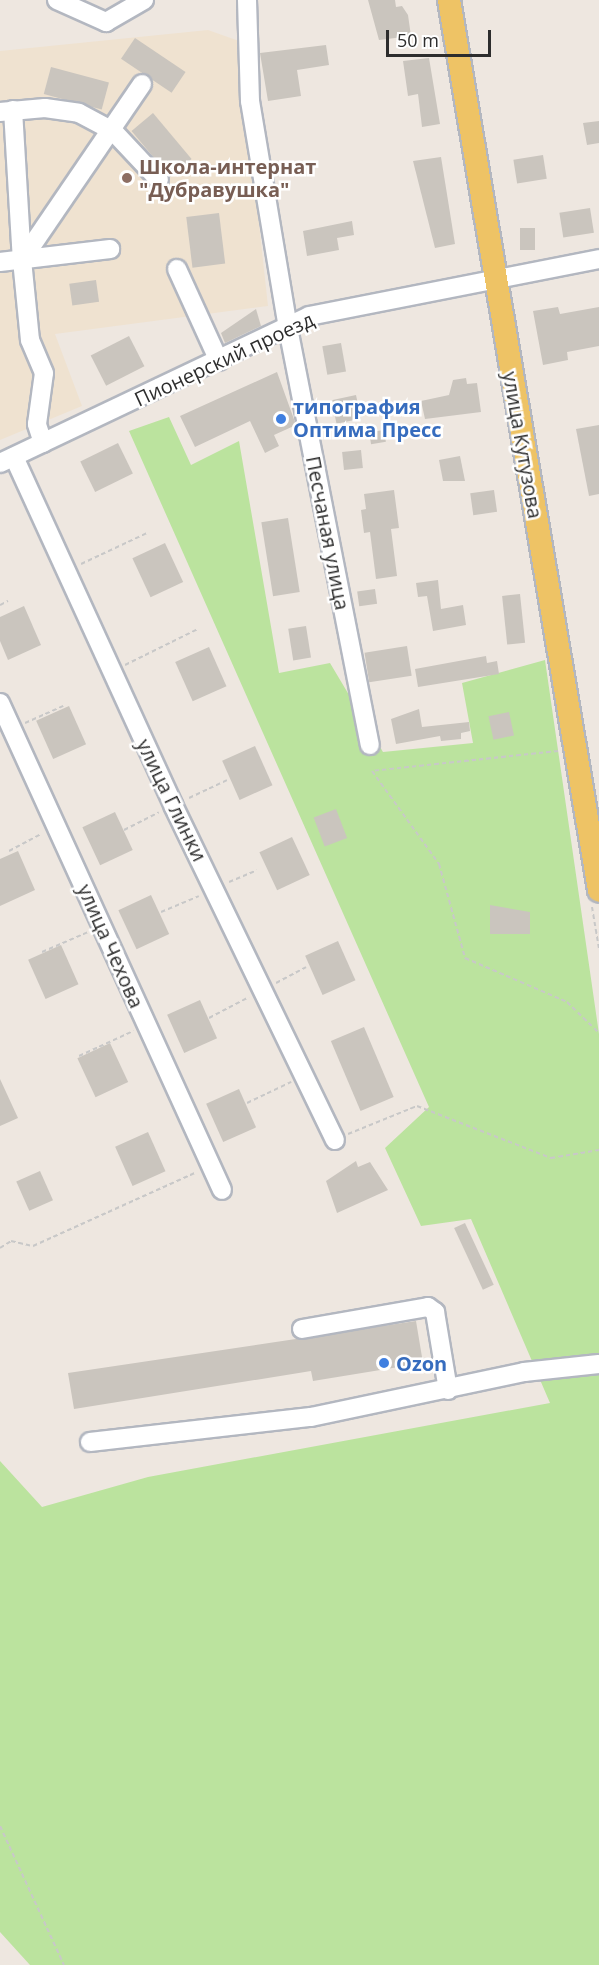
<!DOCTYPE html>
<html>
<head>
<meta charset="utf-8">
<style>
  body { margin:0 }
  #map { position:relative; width:599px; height:1965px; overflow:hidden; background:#eee7e0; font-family:"Open Sans",sans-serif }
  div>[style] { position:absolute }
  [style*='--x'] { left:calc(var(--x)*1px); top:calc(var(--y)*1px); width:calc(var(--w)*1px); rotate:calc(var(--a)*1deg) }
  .education>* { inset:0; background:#efe2d0 }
  .green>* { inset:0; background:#bbe39e }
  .building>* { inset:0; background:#cac5be; transform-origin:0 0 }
  .path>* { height:2px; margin-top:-1px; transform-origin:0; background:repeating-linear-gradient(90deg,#c8c8c8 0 4.5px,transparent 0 7.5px) }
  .roads { filter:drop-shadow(2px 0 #b3b7c0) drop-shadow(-2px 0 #b3b7c0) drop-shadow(0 2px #b3b7c0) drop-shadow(0 -2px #b3b7c0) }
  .minor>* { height:18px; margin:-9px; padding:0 9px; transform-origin:9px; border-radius:9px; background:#fff }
  .major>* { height:22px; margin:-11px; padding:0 11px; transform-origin:11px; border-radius:11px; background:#eec365 }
  .dots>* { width:16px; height:16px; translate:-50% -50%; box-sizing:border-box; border:3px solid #fff; border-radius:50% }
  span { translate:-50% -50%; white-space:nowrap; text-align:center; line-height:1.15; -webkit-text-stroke:5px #fff; paint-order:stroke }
  .education-label { font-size:20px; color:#785e54; font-weight:700 }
  .left { translate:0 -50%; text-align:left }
  .street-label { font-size:20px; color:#2d2d2d }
  .shop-label { font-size:20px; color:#366cbe; font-weight:700 }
  .scale { position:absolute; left:386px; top:30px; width:105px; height:27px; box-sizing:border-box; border:3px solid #2d2d2d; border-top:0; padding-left:8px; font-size:18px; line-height:21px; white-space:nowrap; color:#2d2d2d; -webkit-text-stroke:4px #fff; paint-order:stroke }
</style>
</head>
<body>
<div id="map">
  <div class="education">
    <div style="clip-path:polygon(208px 30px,239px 41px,268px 306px,55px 334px,82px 406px,0 440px,0 51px)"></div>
  </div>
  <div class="green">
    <div style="clip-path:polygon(169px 417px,191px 465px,239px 441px,279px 673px,330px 663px,383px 752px,473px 743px,462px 683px,545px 660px,599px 1034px,599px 1965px,30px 1965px,0 1932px,0 1461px,42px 1507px,148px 1477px,550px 1403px,471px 1219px,421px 1226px,385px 1148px,429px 1107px,129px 431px)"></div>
  </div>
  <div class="building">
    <div style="clip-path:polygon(368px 0,395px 0,396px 7px,402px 6px,408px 15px,411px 36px,379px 40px)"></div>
    <div style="left:135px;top:38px;width:61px;height:25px;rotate:34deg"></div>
    <div style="clip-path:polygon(326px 45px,329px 65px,297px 70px,301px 96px,268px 101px,260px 53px)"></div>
    <div style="clip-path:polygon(429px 58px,440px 124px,422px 127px,418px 94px,408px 96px,403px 61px)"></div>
    <div style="left:51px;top:67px;width:60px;height:28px;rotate:15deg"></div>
    <div style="left:153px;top:113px;width:60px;height:28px;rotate:50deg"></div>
    <div style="clip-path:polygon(599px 121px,599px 143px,587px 145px,583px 123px)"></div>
    <div style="left:543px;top:155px;width:24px;height:30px;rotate:81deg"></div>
    <div style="clip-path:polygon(441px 157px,455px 244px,435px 248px,413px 161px)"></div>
    <div style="left:590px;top:208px;width:25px;height:31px;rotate:81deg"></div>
    <div style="left:219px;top:213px;width:51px;height:33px;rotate:83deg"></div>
    <div style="clip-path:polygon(352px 221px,354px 235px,337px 238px,339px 250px,307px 256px,303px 231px)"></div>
    <div style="left:520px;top:228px;width:15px;height:22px"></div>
    <div style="left:96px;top:280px;width:22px;height:27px;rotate:82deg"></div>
    <div style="clip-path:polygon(558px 307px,560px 314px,599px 307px,599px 346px,567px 352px,568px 360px,543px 365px,533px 311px)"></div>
    <div style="clip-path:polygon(256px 309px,261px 326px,225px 343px,221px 333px)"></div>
    <div style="left:129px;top:336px;width:34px;height:43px;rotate:63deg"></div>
    <div style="left:341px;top:343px;width:29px;height:19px;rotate:80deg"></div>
    <div style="clip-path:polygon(277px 372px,296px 425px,274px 435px,279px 446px,265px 453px,250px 421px,195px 447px,180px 416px)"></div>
    <div style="clip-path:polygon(466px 378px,467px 384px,477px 383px,481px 412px,425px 419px,421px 401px,449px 395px,453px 380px)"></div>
    <div style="left:356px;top:395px;width:24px;height:25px;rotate:78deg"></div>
    <div style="clip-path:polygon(599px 425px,599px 494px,589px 496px,576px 429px)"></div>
    <div style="left:384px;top:430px;width:12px;height:15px;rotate:81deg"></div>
    <div style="left:118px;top:443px;width:34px;height:42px;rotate:64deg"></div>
    <div style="left:361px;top:450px;width:18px;height:19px;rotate:84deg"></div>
    <div style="clip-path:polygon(460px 456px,465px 481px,443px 481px,439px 460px)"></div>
    <div style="clip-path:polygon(394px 490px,399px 528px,391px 529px,397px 576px,376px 579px,370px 532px,364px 533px,361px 510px,366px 509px,364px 494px)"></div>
    <div style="left:494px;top:490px;width:22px;height:24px;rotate:82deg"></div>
    <div style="left:288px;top:518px;width:75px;height:27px;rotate:81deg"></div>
    <div style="left:165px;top:543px;width:43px;height:36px;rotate:65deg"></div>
    <div style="clip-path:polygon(438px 580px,441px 609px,463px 605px,466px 625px,433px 631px,427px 596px,418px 597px,416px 583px)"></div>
    <div style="left:375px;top:589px;width:15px;height:18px;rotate:82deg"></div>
    <div style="left:520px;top:594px;width:49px;height:18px;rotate:84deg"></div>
    <div style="clip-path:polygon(24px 606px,41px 645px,8px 660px,0 641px,0 617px)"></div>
    <div style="left:306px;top:626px;width:32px;height:18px;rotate:81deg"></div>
    <div style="left:407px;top:646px;width:30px;height:43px;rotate:81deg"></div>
    <div style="left:209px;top:647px;width:43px;height:37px;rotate:66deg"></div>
    <div style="clip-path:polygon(486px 656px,487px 663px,497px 661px,499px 674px,418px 687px,415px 669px)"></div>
    <div style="left:69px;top:706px;width:42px;height:36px;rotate:66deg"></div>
    <div style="clip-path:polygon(419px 709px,422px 727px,469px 722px,470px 731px,461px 733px,461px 739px,441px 741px,440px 736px,396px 744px,391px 719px)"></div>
    <div style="left:509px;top:712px;width:24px;height:21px;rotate:78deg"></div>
    <div style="left:255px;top:746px;width:43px;height:36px;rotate:66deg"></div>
    <div style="left:336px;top:809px;width:31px;height:24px;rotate:69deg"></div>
    <div style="left:115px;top:812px;width:42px;height:36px;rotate:65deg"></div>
    <div style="left:292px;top:837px;width:42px;height:36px;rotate:65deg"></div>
    <div style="clip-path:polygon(18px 851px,35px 890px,0 906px,0 859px)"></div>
    <div style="left:151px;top:895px;width:43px;height:36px;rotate:65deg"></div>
    <div style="clip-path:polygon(490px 905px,530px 912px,530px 934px,490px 934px)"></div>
    <div style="left:338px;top:941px;width:43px;height:36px;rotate:66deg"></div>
    <div style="left:61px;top:945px;width:43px;height:36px;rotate:66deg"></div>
    <div style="left:200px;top:1000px;width:42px;height:36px;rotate:66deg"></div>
    <div style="left:364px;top:1027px;width:76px;height:36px;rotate:67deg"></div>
    <div style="left:110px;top:1043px;width:43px;height:36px;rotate:65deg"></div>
    <div style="clip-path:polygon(0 1079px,18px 1118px,0 1126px)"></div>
    <div style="left:239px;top:1089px;width:42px;height:36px;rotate:66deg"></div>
    <div style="left:148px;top:1132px;width:43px;height:36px;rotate:66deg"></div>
    <div style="clip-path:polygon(356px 1161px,358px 1167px,370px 1162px,388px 1190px,337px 1213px,326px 1181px)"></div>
    <div style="left:40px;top:1171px;width:32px;height:26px;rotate:66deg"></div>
    <div style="left:465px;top:1223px;width:68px;height:12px;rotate:65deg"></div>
    <div style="clip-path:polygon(416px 1321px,423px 1363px,313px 1381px,311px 1371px,74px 1409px,68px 1373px)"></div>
  </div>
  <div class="path">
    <div style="--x:81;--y:564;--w:75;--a:-25.2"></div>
    <div style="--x:0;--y:605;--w:9;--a:-27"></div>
    <div style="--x:125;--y:665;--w:81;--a:-26.3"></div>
    <div style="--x:25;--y:723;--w:42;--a:-24.1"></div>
    <div style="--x:558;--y:751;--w:187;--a:173.9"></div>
    <div style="--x:372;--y:771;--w:115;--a:54.2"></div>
    <div style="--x:439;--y:864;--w:98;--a:74.5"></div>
    <div style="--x:465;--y:958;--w:111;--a:23.3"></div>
    <div style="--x:567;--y:1002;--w:45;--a:44.1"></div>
    <div style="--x:189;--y:798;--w:42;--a:-25.3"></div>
    <div style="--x:124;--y:830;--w:39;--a:-27"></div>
    <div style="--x:9;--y:851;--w:36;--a:-28"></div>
    <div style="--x:229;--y:882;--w:30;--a:-23"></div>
    <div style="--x:592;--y:907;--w:43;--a:80.5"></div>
    <div style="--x:161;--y:912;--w:41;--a:-22.8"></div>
    <div style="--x:42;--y:952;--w:50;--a:-23.5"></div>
    <div style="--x:276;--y:983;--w:34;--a:-28"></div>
    <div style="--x:209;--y:1018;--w:45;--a:-27.7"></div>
    <div style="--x:79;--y:1056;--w:60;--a:-24.8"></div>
    <div style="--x:247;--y:1103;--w:49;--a:-25.5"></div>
    <div style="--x:348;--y:1134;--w:74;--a:-22.1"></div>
    <div style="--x:417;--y:1106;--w:144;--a:21.2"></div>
    <div style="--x:551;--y:1158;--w:49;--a:-9.5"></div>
    <div style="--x:0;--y:1248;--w:13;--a:-32"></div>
    <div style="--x:11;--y:1241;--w:23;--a:13"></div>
    <div style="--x:33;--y:1246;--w:178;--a:-24.3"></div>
    <div style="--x:0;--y:1826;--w:153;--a:65.3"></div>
  </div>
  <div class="roads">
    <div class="minor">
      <div style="--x:57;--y:0;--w:54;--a:24.2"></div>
      <div style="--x:106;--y:22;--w:44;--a:-30.1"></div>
      <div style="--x:247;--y:0;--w:101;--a:88.3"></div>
      <div style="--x:250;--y:101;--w:230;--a:80.5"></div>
      <div style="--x:288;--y:328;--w:425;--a:78.9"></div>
      <div style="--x:13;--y:110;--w:150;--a:86.6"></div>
      <div style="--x:0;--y:112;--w:45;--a:-5.1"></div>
      <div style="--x:45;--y:108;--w:34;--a:8"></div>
      <div style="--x:79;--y:113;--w:38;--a:28"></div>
      <div style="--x:113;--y:131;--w:67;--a:46.8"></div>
      <div style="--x:0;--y:262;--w:111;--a:-6.7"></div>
      <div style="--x:177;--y:269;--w:101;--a:65.5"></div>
      <div style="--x:43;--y:443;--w:20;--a:-108"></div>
      <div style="--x:37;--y:424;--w:51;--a:-82.2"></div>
      <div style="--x:44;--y:373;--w:36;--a:-113"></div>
      <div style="--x:30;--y:340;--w:80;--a:-95.7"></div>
      <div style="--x:22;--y:260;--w:213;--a:-55.7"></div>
      <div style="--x:14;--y:457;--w:383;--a:65.4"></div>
      <div style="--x:173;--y:805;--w:372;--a:64.2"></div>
      <div style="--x:0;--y:463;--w:342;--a:-25.4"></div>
      <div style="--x:309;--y:316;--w:296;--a:-11.1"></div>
      <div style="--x:0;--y:703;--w:535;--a:65.49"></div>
      <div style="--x:302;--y:1329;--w:128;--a:-9.9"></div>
      <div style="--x:428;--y:1307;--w:9;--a:36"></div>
      <div style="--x:435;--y:1312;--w:79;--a:80.5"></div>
      <div style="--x:90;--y:1442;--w:222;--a:-6.5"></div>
      <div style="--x:311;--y:1417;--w:218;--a:-11.9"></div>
      <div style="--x:524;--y:1372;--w:75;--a:-6.1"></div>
    </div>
    <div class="major">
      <div style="--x:449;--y:0;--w:903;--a:80.43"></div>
    </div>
  </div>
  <div class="dots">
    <div style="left:127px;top:178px;background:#8d6e63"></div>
    <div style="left:281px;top:419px;background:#3f7fe0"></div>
    <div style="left:384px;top:1363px;background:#3f7fe0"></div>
  </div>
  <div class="education-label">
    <span class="left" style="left:139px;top:178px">Школа-интернат<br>"Дубравушка"</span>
  </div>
  <div class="street-label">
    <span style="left:224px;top:359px;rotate:-25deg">Пионерский проезд</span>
    <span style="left:523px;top:445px;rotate:80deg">улица Кутузова</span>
    <span style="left:328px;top:533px;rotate:79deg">Песчаная улица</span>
    <span style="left:172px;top:800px;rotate:64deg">улица Глинки</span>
    <span style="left:111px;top:946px;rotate:66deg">улица Чехова</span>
  </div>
  <div class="shop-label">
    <span class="left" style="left:293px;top:418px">типография<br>Оптима Пресс</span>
    <span class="left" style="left:396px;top:1363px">Ozon</span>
  </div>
  <div class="scale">50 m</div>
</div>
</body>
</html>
